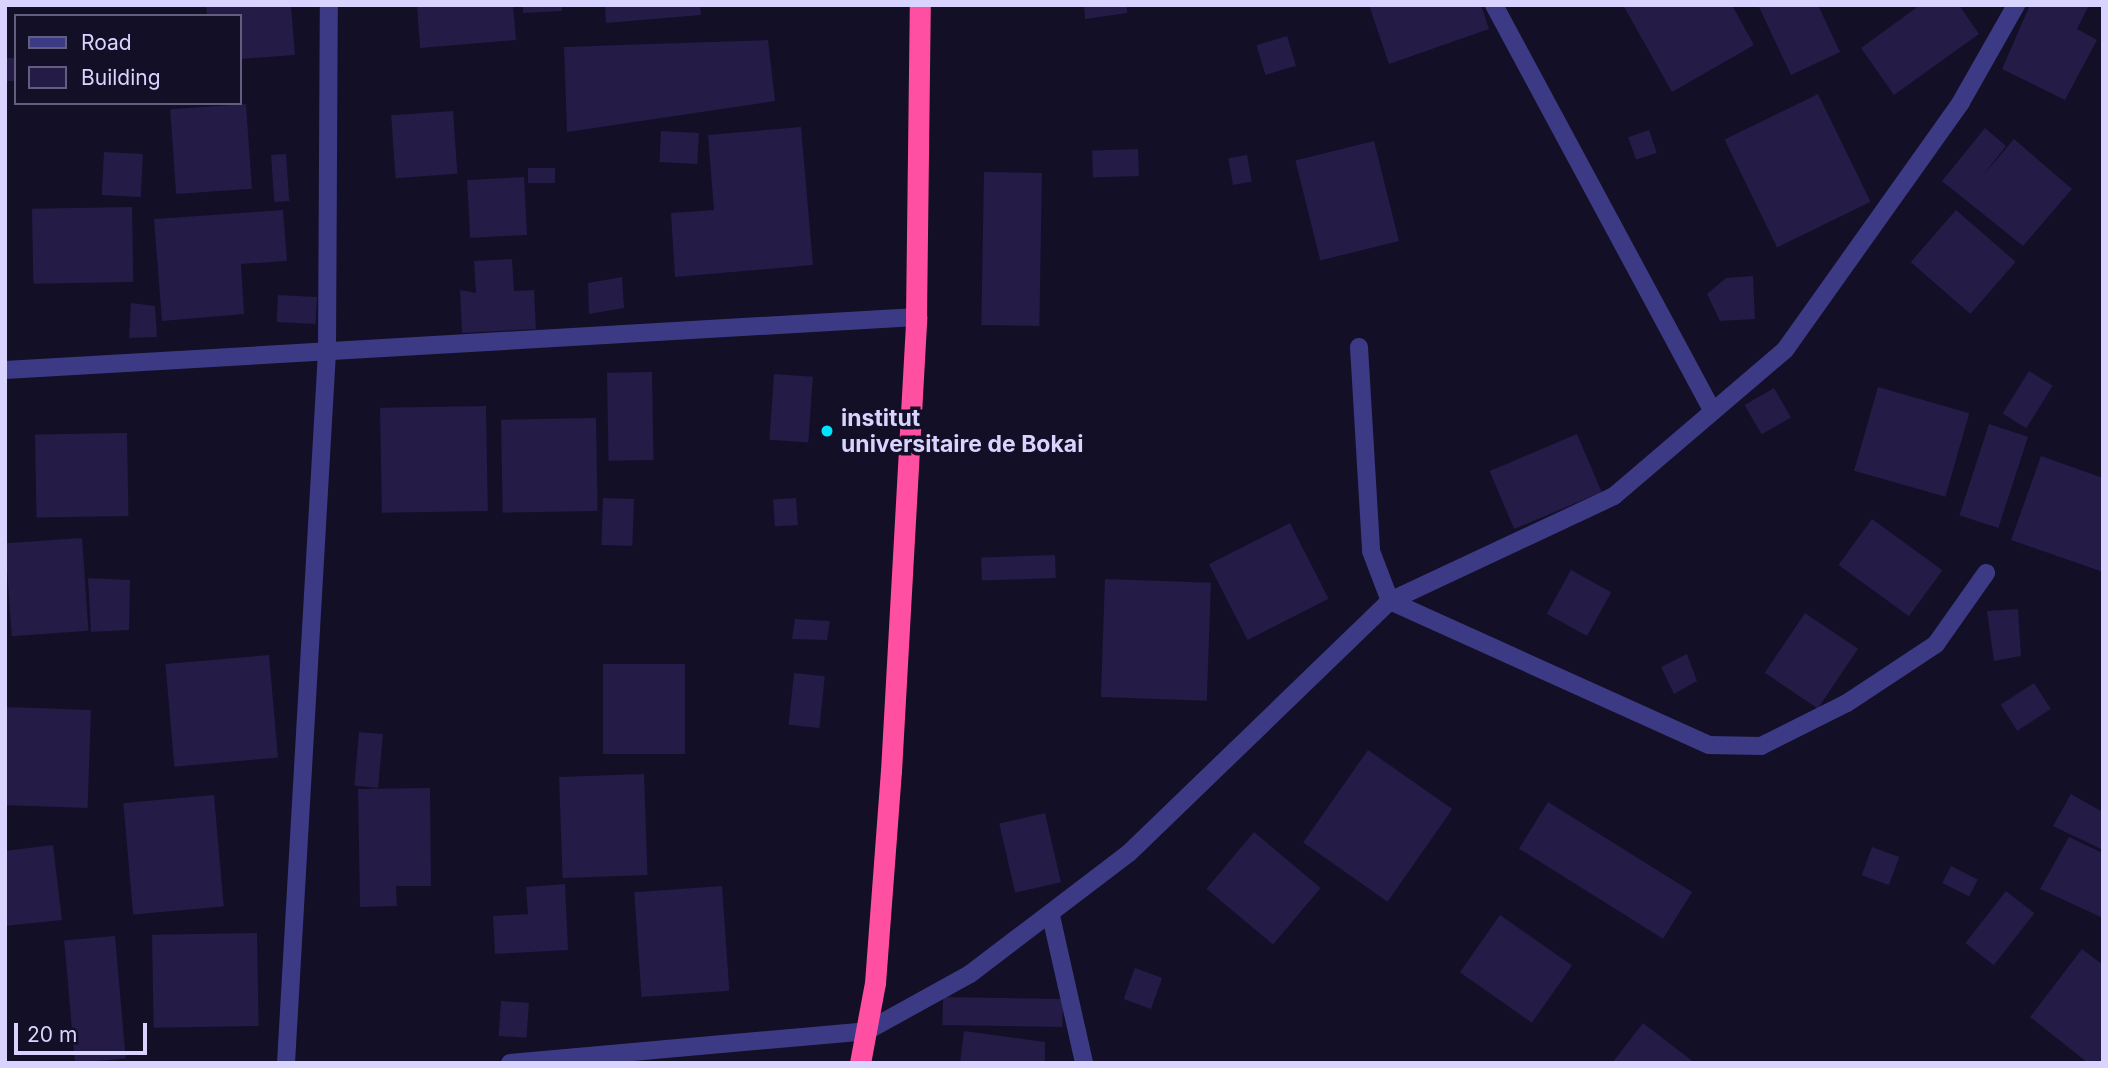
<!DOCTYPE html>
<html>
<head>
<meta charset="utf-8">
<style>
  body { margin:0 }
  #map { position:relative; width:2108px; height:1068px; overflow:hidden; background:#130f26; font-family:Inter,sans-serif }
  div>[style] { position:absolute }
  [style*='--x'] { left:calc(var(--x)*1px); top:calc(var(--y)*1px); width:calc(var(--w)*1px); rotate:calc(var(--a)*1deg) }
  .building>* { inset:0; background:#241b47; transform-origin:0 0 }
  .street>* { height:18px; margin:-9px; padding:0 9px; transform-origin:9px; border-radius:9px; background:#3d3a85 }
  .highway>* { height:21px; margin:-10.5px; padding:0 10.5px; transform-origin:10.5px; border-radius:10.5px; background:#ff4fa3 }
  .dots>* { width:19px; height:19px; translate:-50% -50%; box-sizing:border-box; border:4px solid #130f26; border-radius:50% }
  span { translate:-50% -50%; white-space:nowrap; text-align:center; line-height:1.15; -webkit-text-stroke:7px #130f26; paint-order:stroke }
  .poi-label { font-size:23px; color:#d9d4ff; font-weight:700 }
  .left { translate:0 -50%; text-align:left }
  .frame { position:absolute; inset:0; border:7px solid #d9d4ff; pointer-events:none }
  .legend { position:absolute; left:14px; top:14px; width:228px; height:91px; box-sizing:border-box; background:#130f26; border:2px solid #625e7d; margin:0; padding:9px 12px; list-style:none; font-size:21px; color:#d9d4ff }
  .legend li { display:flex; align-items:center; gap:14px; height:35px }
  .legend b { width:35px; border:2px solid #625e7d }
  .scale { position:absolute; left:14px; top:1023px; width:133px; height:32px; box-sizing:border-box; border:4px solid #d9d4ff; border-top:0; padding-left:9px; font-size:21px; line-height:24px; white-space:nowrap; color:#d9d4ff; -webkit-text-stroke:5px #130f26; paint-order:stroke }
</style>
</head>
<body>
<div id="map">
  <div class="building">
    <div style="clip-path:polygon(206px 5px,291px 5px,295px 55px,240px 59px,240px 16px,207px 16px)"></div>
    <div style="clip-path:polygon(417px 5px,513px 5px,516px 40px,420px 48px)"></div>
    <div style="clip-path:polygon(523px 5px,562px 5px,562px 11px,523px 13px)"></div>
    <div style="clip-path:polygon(605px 5px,700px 5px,701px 15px,606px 23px)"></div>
    <div style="clip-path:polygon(1084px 5px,1127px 5px,1127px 13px,1085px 19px)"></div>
    <div style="clip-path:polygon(1369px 5px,1481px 5px,1489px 29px,1389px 64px)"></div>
    <div style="clip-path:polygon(1623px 5px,1732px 5px,1754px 45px,1672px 92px)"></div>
    <div style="clip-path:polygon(1758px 5px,1818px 5px,1840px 52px,1791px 75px)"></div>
    <div style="clip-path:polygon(1920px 5px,1959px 5px,1979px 34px,1894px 95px,1861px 48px)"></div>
    <div style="clip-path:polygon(2030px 5px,2089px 5px,2077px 29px,2097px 40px,2065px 100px,2002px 69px)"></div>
    <div style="left:1287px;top:36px;width:31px;height:32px;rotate:73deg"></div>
    <div style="clip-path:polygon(768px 40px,775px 101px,567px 132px,564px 47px)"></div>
    <div style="left:5px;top:58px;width:11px;height:23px"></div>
    <div style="left:1818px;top:94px;width:120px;height:104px;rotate:64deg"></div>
    <div style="left:246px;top:104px;width:85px;height:76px;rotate:86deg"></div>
    <div style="left:453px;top:111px;width:63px;height:62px;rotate:86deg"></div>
    <div style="clip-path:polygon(801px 127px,813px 265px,675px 277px,671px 213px,714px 210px,708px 135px)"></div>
    <div style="clip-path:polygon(1985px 128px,2006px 146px,1981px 178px,2014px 139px,2072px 189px,2023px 246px,1942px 181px)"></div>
    <div style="left:1649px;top:130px;width:24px;height:22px;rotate:71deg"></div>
    <div style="left:661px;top:131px;width:38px;height:31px;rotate:3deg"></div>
    <div style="left:1374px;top:141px;width:103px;height:81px;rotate:76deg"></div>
    <div style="left:1138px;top:149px;width:27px;height:46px;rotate:88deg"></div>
    <div style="left:104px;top:152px;width:39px;height:43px;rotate:3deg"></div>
    <div style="left:286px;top:154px;width:47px;height:15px;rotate:86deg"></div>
    <div style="left:1247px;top:155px;width:27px;height:19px;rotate:80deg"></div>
    <div style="left:555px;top:168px;width:15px;height:27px;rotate:90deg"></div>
    <div style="left:984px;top:172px;width:58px;height:153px;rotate:1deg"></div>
    <div style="left:524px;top:177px;width:58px;height:57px;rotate:87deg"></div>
    <div style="left:132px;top:207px;width:75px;height:100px;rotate:89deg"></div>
    <div style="clip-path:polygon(283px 210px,287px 261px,241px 264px,244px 314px,162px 321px,154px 219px)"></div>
    <div style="left:1956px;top:210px;width:79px;height:69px;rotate:41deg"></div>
    <div style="clip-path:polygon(512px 259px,514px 291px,534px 290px,536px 329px,462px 333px,460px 290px,476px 293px,474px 261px)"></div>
    <div style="clip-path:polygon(1753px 276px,1755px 319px,1720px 321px,1707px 294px,1726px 278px)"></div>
    <div style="clip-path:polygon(622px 277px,624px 308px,589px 314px,588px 283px)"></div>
    <div style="left:278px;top:295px;width:39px;height:27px;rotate:3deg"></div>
    <div style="clip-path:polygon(131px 303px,155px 306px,157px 337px,129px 338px)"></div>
    <div style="left:2029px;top:371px;width:28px;height:50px;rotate:32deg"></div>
    <div style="left:652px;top:372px;width:88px;height:45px;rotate:89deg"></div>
    <div style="left:774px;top:374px;width:39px;height:66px;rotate:4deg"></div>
    <div style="left:1878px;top:387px;width:95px;height:87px;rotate:16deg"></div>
    <div style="left:1774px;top:388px;width:34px;height:34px;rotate:60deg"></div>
    <div style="left:486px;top:406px;width:105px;height:106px;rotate:89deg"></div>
    <div style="left:596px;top:418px;width:93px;height:95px;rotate:89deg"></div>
    <div style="left:1989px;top:424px;width:41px;height:96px;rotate:18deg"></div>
    <div style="left:127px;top:433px;width:83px;height:92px;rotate:89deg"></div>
    <div style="left:1577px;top:434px;width:63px;height:95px;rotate:67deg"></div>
    <div style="clip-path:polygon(2041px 456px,2103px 478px,2103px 572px,2011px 540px)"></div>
    <div style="left:796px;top:498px;width:27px;height:23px;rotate:86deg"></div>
    <div style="left:634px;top:499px;width:47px;height:31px;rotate:92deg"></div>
    <div style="left:1872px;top:519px;width:87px;height:57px;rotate:36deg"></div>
    <div style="left:1290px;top:523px;width:85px;height:91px;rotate:63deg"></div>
    <div style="left:82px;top:538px;width:93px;height:77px;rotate:86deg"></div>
    <div style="left:1055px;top:555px;width:23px;height:74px;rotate:88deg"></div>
    <div style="left:1571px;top:570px;width:46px;height:50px;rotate:29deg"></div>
    <div style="clip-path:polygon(88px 578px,130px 580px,129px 630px,91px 632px)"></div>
    <div style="left:1105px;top:579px;width:106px;height:118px;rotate:2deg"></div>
    <div style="clip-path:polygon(2018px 609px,2021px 656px,1994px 661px,1987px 611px)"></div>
    <div style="left:1805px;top:613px;width:64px;height:72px;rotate:34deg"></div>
    <div style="clip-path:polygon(795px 619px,830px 621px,827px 640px,792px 639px)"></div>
    <div style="clip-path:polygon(1687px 654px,1697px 681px,1674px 694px,1661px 667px)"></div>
    <div style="left:269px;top:655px;width:103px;height:104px;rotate:85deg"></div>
    <div style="left:603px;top:664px;width:82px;height:90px"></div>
    <div style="left:794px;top:673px;width:31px;height:52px;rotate:6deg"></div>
    <div style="left:2034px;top:683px;width:31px;height:40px;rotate:57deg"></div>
    <div style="left:91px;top:710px;width:98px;height:85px;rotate:92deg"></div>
    <div style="left:359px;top:732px;width:24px;height:54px;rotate:5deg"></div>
    <div style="left:1368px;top:750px;width:103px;height:113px;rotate:35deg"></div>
    <div style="left:644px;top:774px;width:101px;height:85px;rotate:88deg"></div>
    <div style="clip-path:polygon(430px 788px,431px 886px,396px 886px,397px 906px,360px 907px,358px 789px)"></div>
    <div style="clip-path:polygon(2071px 794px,2103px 812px,2103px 850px,2053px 826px)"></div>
    <div style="left:214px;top:795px;width:112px;height:91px;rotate:85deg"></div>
    <div style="left:1548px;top:802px;width:170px;height:55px;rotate:32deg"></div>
    <div style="left:1045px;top:813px;width:71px;height:47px;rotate:77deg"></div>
    <div style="left:1254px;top:832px;width:87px;height:74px;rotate:40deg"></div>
    <div style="clip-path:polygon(2069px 837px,2103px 853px,2103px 918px,2040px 889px)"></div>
    <div style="clip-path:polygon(53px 845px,62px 920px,5px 926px,5px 851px)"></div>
    <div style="left:1872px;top:847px;width:29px;height:30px;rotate:20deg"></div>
    <div style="left:1951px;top:866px;width:30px;height:19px;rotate:27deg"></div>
    <div style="clip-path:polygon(565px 884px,568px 950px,495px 954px,493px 916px,528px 914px,526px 887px)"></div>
    <div style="left:722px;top:886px;width:105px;height:88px;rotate:86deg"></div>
    <div style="left:2006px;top:891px;width:36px;height:66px;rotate:38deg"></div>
    <div style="left:1500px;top:915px;width:88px;height:70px;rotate:35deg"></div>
    <div style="left:257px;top:933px;width:93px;height:105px;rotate:89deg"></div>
    <div style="left:115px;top:936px;width:123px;height:51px;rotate:85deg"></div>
    <div style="clip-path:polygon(2082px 949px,2103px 965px,2101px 1063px,2088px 1063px,2030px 1017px)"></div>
    <div style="left:1135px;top:968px;width:29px;height:33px;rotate:20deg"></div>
    <div style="left:943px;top:997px;width:120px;height:28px;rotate:1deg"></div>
    <div style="left:501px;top:1001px;width:28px;height:35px;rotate:4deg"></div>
    <div style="clip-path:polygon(1643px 1023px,1695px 1063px,1612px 1063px)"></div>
    <div style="clip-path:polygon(964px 1031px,1045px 1042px,1045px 1063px,960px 1063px)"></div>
  </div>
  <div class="street">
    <div style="--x:1494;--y:5;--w:461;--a:61.7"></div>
    <div style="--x:1359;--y:347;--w:204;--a:86.6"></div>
    <div style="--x:1371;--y:551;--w:53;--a:69.2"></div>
    <div style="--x:1390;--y:601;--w:247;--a:-25.1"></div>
    <div style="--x:1614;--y:496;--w:225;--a:-40.5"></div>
    <div style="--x:1785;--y:350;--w:304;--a:-54.6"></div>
    <div style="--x:1961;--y:102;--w:112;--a:-60.4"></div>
    <div style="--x:5;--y:370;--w:913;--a:-3.33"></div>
    <div style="--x:1051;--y:916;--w:151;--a:77.3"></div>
    <div style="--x:286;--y:1063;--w:713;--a:-86.7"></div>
    <div style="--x:327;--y:351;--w:346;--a:-89.7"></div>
    <div style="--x:510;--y:1063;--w:358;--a:-5.1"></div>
    <div style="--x:867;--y:1031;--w:118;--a:-29"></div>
    <div style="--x:970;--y:974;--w:200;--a:-37.3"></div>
    <div style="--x:1129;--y:853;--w:363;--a:-44"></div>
    <div style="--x:1390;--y:601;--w:350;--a:24.3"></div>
    <div style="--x:1709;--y:745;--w:52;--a:1.1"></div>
    <div style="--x:1761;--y:746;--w:96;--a:-26.6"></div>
    <div style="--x:1847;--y:703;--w:107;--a:-33.5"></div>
    <div style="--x:1936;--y:644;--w:87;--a:-54.8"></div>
  </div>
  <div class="highway">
    <div style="--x:860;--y:1063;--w:81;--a:-79.4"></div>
    <div style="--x:875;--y:983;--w:213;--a:-85.7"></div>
    <div style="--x:891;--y:771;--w:455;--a:-86.8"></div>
    <div style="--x:916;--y:317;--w:312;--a:-89.3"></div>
  </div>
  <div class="dots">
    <div style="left:827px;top:431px;background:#00e5ff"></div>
  </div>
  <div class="poi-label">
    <span class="left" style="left:841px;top:431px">institut<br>universitaire de Bokai</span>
  </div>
  <div class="frame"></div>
  <ul class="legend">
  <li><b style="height:9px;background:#3d3a85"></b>Road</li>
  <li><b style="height:19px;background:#241b47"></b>Building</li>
  </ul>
  <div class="scale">20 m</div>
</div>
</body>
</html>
